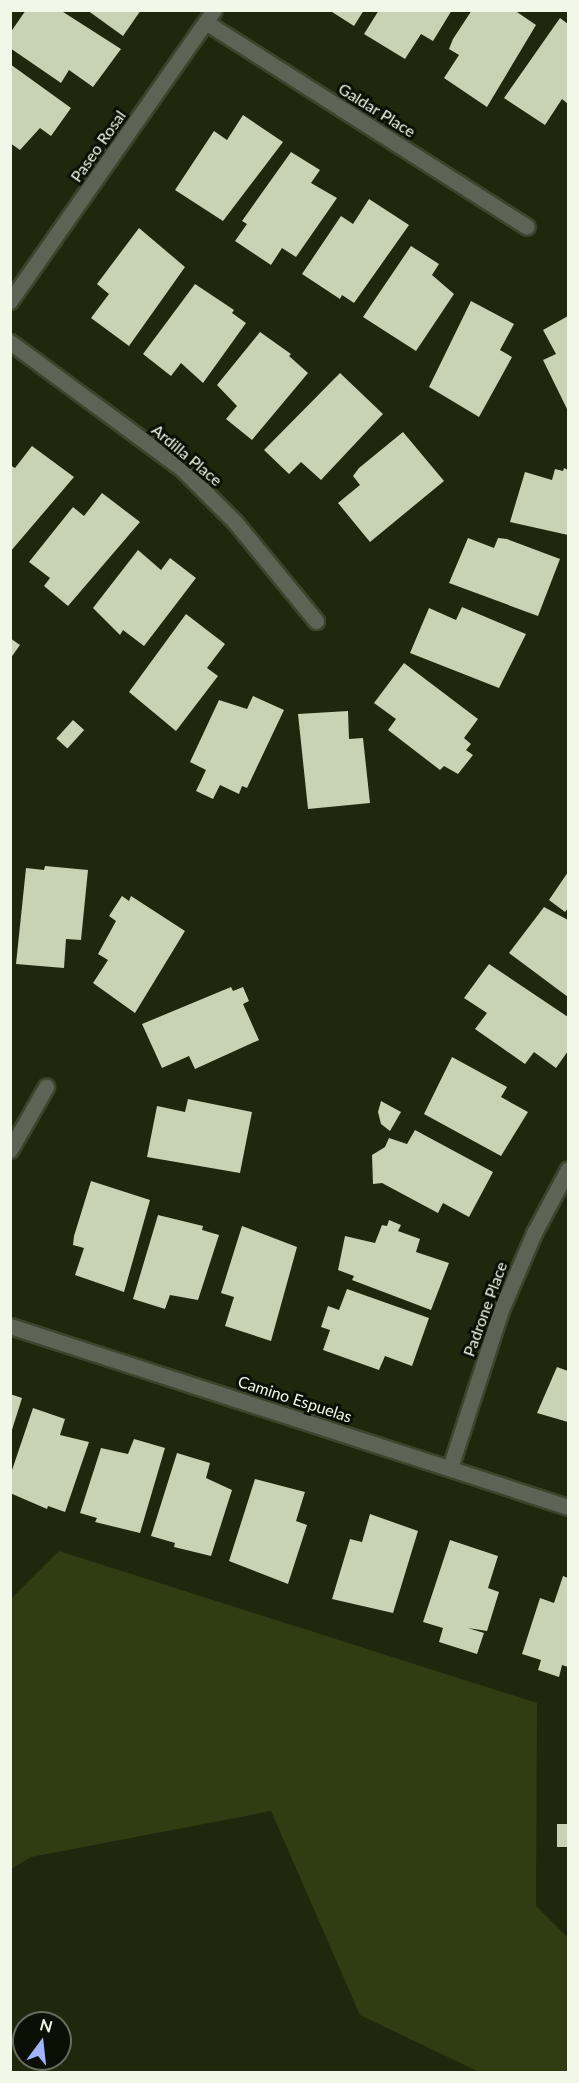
<!DOCTYPE html>
<html>
<head>
<meta charset="utf-8">
<style>
  body { margin:0 }
  #map { position:relative; width:579px; height:2083px; overflow:hidden; background:#1f270d; font-family:Lato,sans-serif }
  div>[style] { position:absolute }
  [style*='--x'] { left:calc(var(--x)*1px); top:calc(var(--y)*1px); width:calc(var(--w)*1px); rotate:calc(var(--a)*1deg) }
  .green>* { inset:0; background:#303d12 }
  .building>* { inset:0; background:#c7d3b3; transform-origin:0 0 }
  .roads { filter:drop-shadow(2px 0 #3d442c) drop-shadow(-2px 0 #3d442c) drop-shadow(0 2px #3d442c) drop-shadow(0 -2px #3d442c) }
  .minor>* { height:15px; margin:-7.5px; padding:0 7.5px; transform-origin:7.5px; border-radius:7.5px; background:#5e6356 }
  span { translate:-50% -50%; white-space:nowrap; text-align:center; line-height:1.15; -webkit-text-stroke:6px #0b0f05; paint-order:stroke }
  .street-label { font-size:16px; color:#f2f8e7 }
  .frame { position:absolute; inset:0; border:12px solid #f2f8e7; pointer-events:none }
  .north { position:absolute; left:12px; top:2011px; width:60px; height:60px; box-sizing:border-box; background:#0b0f05; border:2px solid #676c5f; border-radius:50%; rotate:15deg; font-size:16px; font-weight:700; line-height:24px; text-align:center; color:#f2f8e7 }
  .north::after { content:''; display:block; margin:auto; width:21px; height:27px; background:#a1b3fd; clip-path:polygon(50% 0,100% 100%,50% 72%,0 100%) }
</style>
</head>
<body>
<div id="map">
  <div class="green">
    <div style="clip-path:polygon(59px 1551px,537px 1703px,536px 1906px,568px 1938px,568px 2072px,479px 2072px,360px 2015px,271px 1811px,31px 1857px,11px 1869px,11px 1599px)"></div>
  </div>
  <div class="building">
    <div style="clip-path:polygon(26px 10px,60px 10px,121px 49px,93px 87px,69px 70px,61px 83px,10px 48px,10px 33px)"></div>
    <div style="clip-path:polygon(87px 10px,141px 10px,123px 36px)"></div>
    <div style="clip-path:polygon(329px 10px,364px 10px,354px 26px)"></div>
    <div style="clip-path:polygon(379px 10px,452px 10px,433px 41px,421px 34px,405px 59px,364px 34px)"></div>
    <div style="clip-path:polygon(472px 10px,514px 10px,536px 25px,487px 107px,444px 78px,459px 55px,449px 49px,453px 39px)"></div>
    <div style="clip-path:polygon(560px 18px,568px 24px,568px 104px,562px 99px,545px 125px,504px 98px)"></div>
    <div style="clip-path:polygon(10px 64px,71px 108px,51px 136px,40px 128px,20px 150px,10px 143px)"></div>
    <div style="clip-path:polygon(243px 115px,283px 142px,223px 221px,175px 190px,214px 131px,227px 140px)"></div>
    <div style="clip-path:polygon(291px 152px,320px 170px,311px 183px,337px 198px,296px 257px,282px 248px,271px 265px,235px 241px,247px 224px,242px 221px)"></div>
    <div style="clip-path:polygon(369px 199px,409px 225px,354px 303px,342px 295px,340px 299px,302px 274px,341px 216px,353px 224px)"></div>
    <div style="clip-path:polygon(139px 228px,185px 267px,129px 346px,91px 318px,109px 294px,97px 284px)"></div>
    <div style="clip-path:polygon(411px 246px,439px 264px,432px 275px,454px 294px,416px 351px,363px 317px)"></div>
    <div style="clip-path:polygon(195px 284px,234px 310px,232px 313px,246px 323px,203px 383px,181px 363px,171px 376px,143px 354px)"></div>
    <div style="clip-path:polygon(471px 301px,514px 324px,500px 350px,512px 357px,479px 417px,429px 387px)"></div>
    <div style="clip-path:polygon(568px 316px,568px 411px,543px 360px,556px 354px,543px 330px)"></div>
    <div style="clip-path:polygon(260px 332px,291px 354px,289px 356px,308px 373px,252px 440px,226px 419px,237px 406px,217px 385px)"></div>
    <div style="clip-path:polygon(340px 373px,383px 414px,321px 480px,301px 462px,289px 474px,264px 450px)"></div>
    <div style="clip-path:polygon(403px 432px,444px 481px,370px 542px,338px 503px,360px 485px,353px 476px,359px 468px)"></div>
    <div style="clip-path:polygon(32px 446px,74px 477px,10px 552px,10px 465px,15px 468px)"></div>
    <div style="clip-path:polygon(564px 468px,568px 470px,568px 535px,510px 522px,525px 472px,552px 480px,555px 469px,563px 471px)"></div>
    <div style="clip-path:polygon(102px 493px,140px 522px,68px 606px,44px 586px,50px 578px,29px 562px,73px 507px,84px 516px)"></div>
    <div style="clip-path:polygon(468px 538px,494px 548px,498px 538px,507px 539px,560px 559px,538px 616px,449px 583px)"></div>
    <div style="clip-path:polygon(138px 550px,161px 570px,170px 558px,196px 578px,144px 646px,123px 630px,120px 635px,93px 608px)"></div>
    <div style="clip-path:polygon(462px 607px,526px 634px,499px 688px,410px 653px,429px 608px,456px 620px)"></div>
    <div style="clip-path:polygon(186px 614px,225px 644px,207px 668px,218px 676px,176px 731px,129px 692px)"></div>
    <div style="clip-path:polygon(10px 638px,20px 645px,10px 659px)"></div>
    <div style="clip-path:polygon(404px 663px,478px 719px,464px 738px,471px 744px,466px 750px,473px 755px,458px 774px,444px 766px,440px 770px,388px 730px,396px 719px,374px 703px)"></div>
    <div style="clip-path:polygon(253px 696px,284px 710px,247px 788px,242px 786px,239px 794px,220px 785px,213px 799px,196px 791px,206px 770px,190px 762px,219px 700px,247px 709px)"></div>
    <div style="clip-path:polygon(348px 711px,349px 739px,363px 738px,370px 803px,308px 809px,298px 714px)"></div>
    <div style="left:73px;top:720px;width:15px;height:25px;rotate:42deg"></div>
    <div style="clip-path:polygon(45px 866px,88px 870px,81px 940px,66px 939px,64px 968px,16px 964px,26px 868px,44px 870px)"></div>
    <div style="clip-path:polygon(568px 872px,568px 908px,565px 912px,549px 900px)"></div>
    <div style="clip-path:polygon(122px 896px,129px 901px,131px 896px,185px 931px,135px 1013px,93px 983px,108px 960px,98px 954px,116px 921px,109px 916px)"></div>
    <div style="clip-path:polygon(544px 907px,568px 920px,568px 997px,509px 953px)"></div>
    <div style="clip-path:polygon(489px 964px,568px 1017px,568px 1051px,556px 1068px,534px 1052px,525px 1064px,475px 1029px,487px 1013px,464px 998px)"></div>
    <div style="clip-path:polygon(231px 987px,233px 991px,243px 987px,249px 1001px,243px 1004px,259px 1040px,195px 1069px,189px 1056px,162px 1068px,142px 1024px)"></div>
    <div style="clip-path:polygon(452px 1057px,507px 1087px,501px 1097px,528px 1112px,501px 1156px,424px 1114px)"></div>
    <div style="clip-path:polygon(188px 1099px,252px 1112px,240px 1173px,147px 1157px,157px 1106px,185px 1112px)"></div>
    <div style="clip-path:polygon(381px 1101px,401px 1112px,390px 1131px,381px 1124px,378px 1112px)"></div>
    <div style="clip-path:polygon(415px 1130px,493px 1172px,469px 1217px,443px 1203px,438px 1213px,382px 1183px,373px 1184px,372px 1155px,385px 1147px,389px 1138px,407px 1144px)"></div>
    <div style="clip-path:polygon(91px 1181px,150px 1200px,124px 1292px,75px 1275px,84px 1248px,73px 1245px,74px 1236px)"></div>
    <div style="clip-path:polygon(158px 1215px,203px 1226px,202px 1230px,219px 1235px,198px 1300px,170px 1295px,165px 1309px,133px 1299px)"></div>
    <div style="clip-path:polygon(389px 1220px,401px 1225px,398px 1231px,420px 1239px,416px 1252px,449px 1263px,431px 1310px,352px 1280px,354px 1276px,338px 1270px,345px 1236px,375px 1243px,382px 1225px,387px 1226px)"></div>
    <div style="clip-path:polygon(242px 1226px,297px 1247px,271px 1341px,225px 1326px,234px 1297px,221px 1293px)"></div>
    <div style="clip-path:polygon(347px 1289px,429px 1318px,412px 1366px,385px 1356px,379px 1370px,323px 1350px,330px 1330px,321px 1327px,328px 1306px,339px 1310px)"></div>
    <div style="clip-path:polygon(557px 1367px,568px 1371px,568px 1422px,537px 1413px)"></div>
    <div style="clip-path:polygon(10px 1394px,22px 1398px,11px 1433px,10px 1433px)"></div>
    <div style="clip-path:polygon(33px 1408px,65px 1419px,60px 1435px,89px 1442px,65px 1512px,48px 1506px,47px 1509px,10px 1493px,10px 1476px)"></div>
    <div style="clip-path:polygon(134px 1439px,165px 1448px,140px 1533px,95px 1522px,97px 1518px,80px 1513px,101px 1448px,128px 1454px)"></div>
    <div style="clip-path:polygon(177px 1453px,210px 1463px,206px 1478px,232px 1490px,211px 1556px,174px 1547px,175px 1543px,151px 1536px)"></div>
    <div style="clip-path:polygon(255px 1479px,305px 1492px,296px 1521px,307px 1525px,288px 1584px,229px 1561px)"></div>
    <div style="clip-path:polygon(370px 1514px,418px 1531px,393px 1613px,332px 1599px,350px 1539px,362px 1542px)"></div>
    <div style="clip-path:polygon(450px 1540px,498px 1556px,488px 1588px,499px 1592px,487px 1631px,468px 1628px,484px 1633px,477px 1654px,439px 1642px,443px 1628px,423px 1622px)"></div>
    <div style="clip-path:polygon(563px 1576px,568px 1578px,568px 1667px,562px 1665px,559px 1677px,538px 1670px,541px 1660px,522px 1654px,540px 1598px,554px 1603px)"></div>
    <div style="left:557px;top:1824px;width:11px;height:23px"></div>
  </div>
  <div class="roads">
    <div class="minor">
      <div style="--x:207;--y:23;--w:379;--a:32.5"></div>
      <div style="--x:10;--y:301;--w:355;--a:-55"></div>
      <div style="--x:10;--y:342;--w:214;--a:36.4"></div>
      <div style="--x:182;--y:469;--w:75;--a:45"></div>
      <div style="--x:235;--y:522;--w:128;--a:50.7"></div>
      <div style="--x:10;--y:1150;--w:73;--a:-60.3"></div>
      <div style="--x:10;--y:1326;--w:587;--a:17.97"></div>
      <div style="--x:450;--y:1468;--w:166;--a:-72.1"></div>
      <div style="--x:501;--y:1310;--w:84;--a:-66.8"></div>
      <div style="--x:534;--y:1233;--w:72;--a:-62"></div>
    </div>
  </div>
  <div class="street-label">
    <span style="left:377px;top:110px;rotate:32deg">Galdar Place</span>
    <span style="left:98px;top:146px;rotate:-55deg">Paseo Rosal</span>
    <span style="left:187px;top:455px;rotate:40deg">Ardilla Place</span>
    <span style="left:485px;top:1309px;rotate:-70deg">Padrone Place</span>
    <span style="left:295px;top:1399px;rotate:18deg">Camino Espuelas</span>
  </div>
  <div class="frame"></div>
  <div class="north">N</div>
</div>
</body>
</html>
